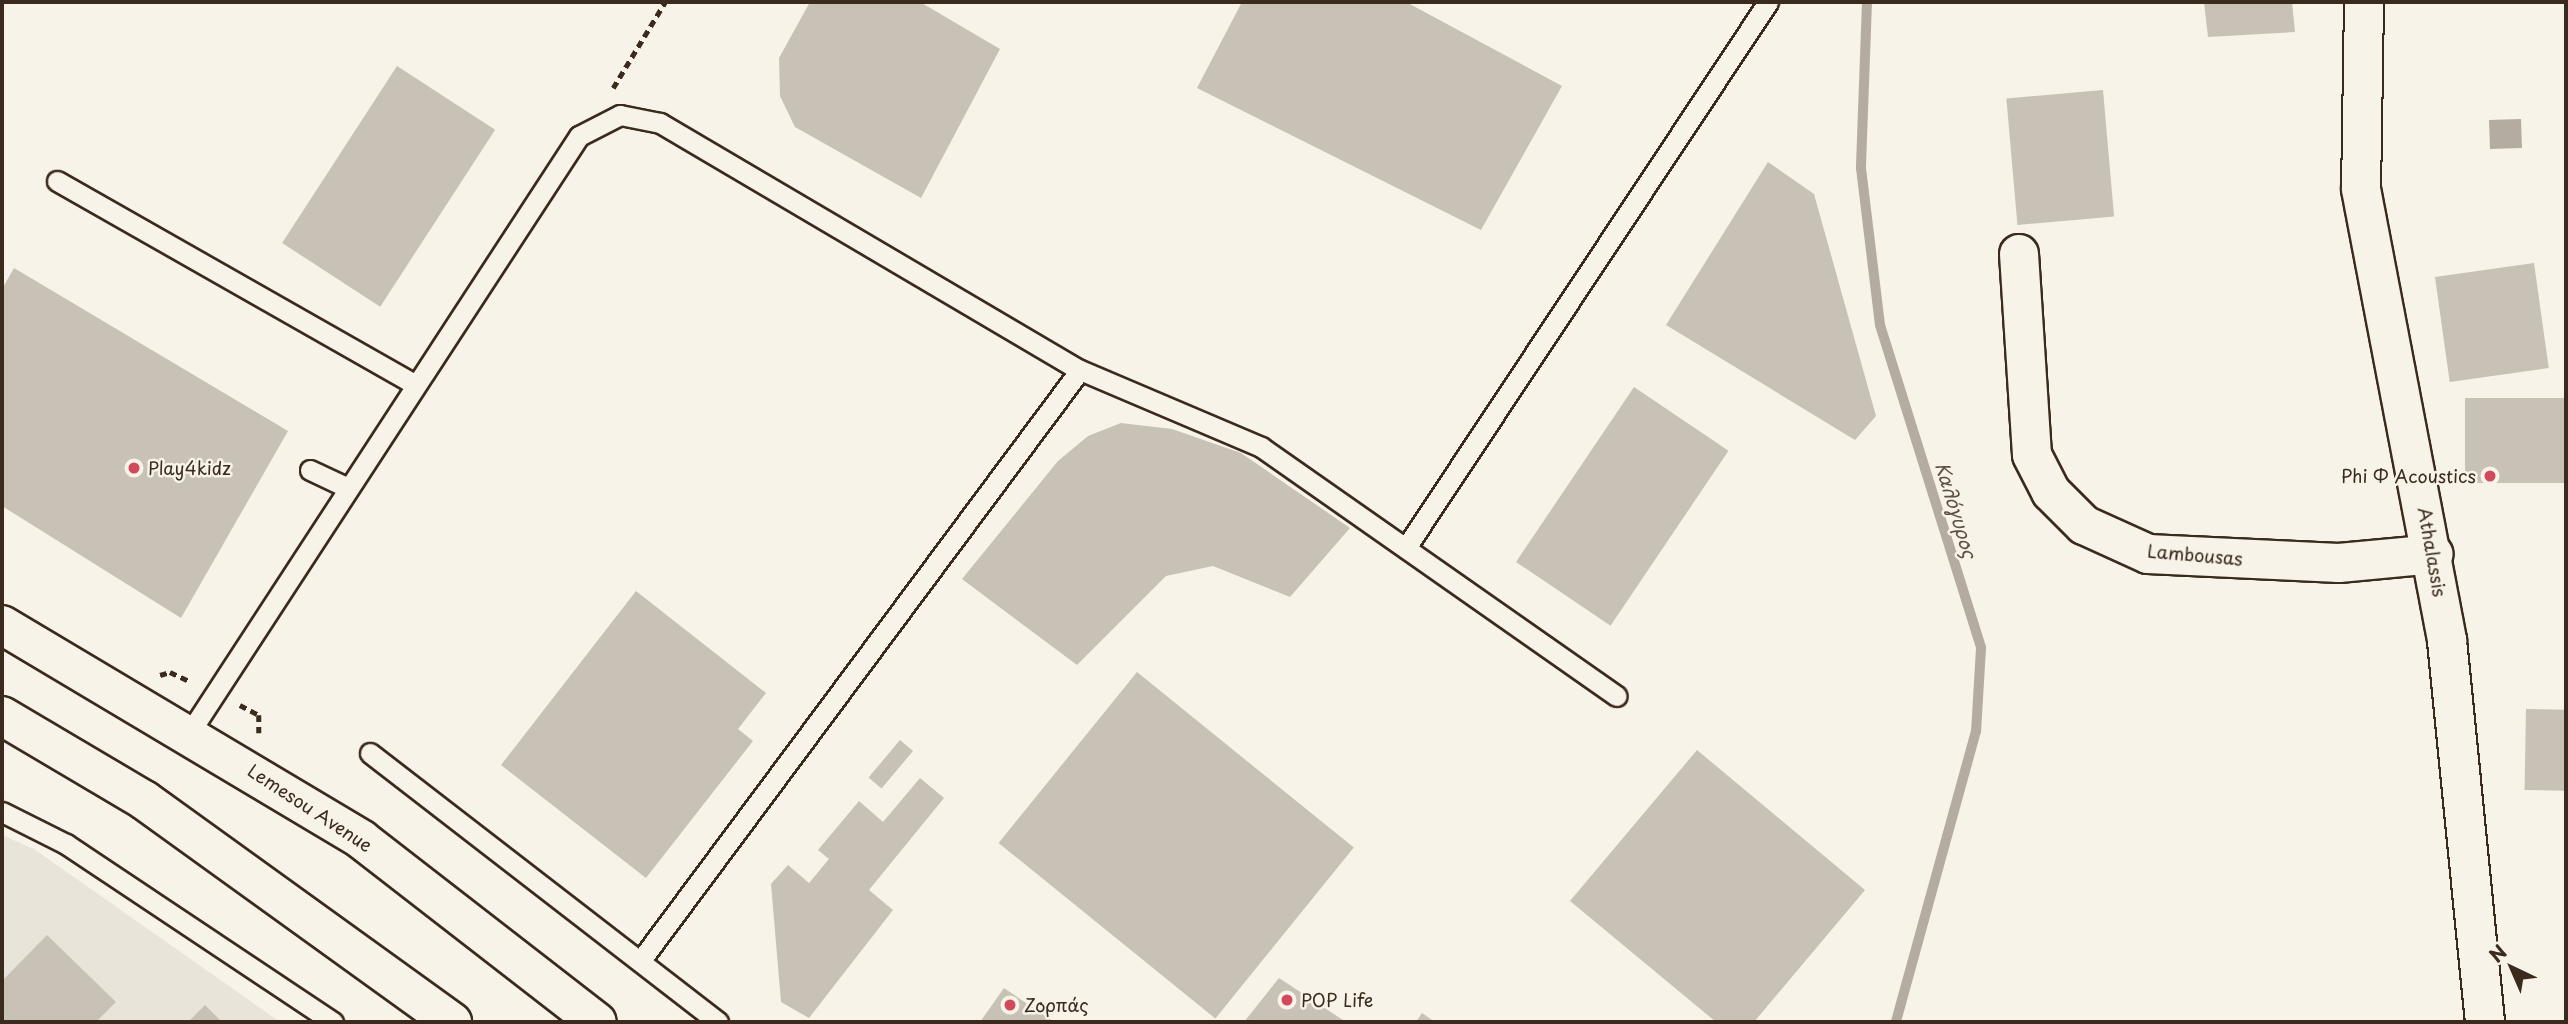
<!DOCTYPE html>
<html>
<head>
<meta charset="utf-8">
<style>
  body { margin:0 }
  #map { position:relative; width:2568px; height:1024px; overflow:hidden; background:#f7f3e8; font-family:"Playpen Sans",sans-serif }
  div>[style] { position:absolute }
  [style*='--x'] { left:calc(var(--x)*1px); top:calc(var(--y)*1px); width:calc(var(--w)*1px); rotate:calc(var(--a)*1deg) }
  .built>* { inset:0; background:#e9e4d9 }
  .water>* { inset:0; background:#b4aca0; transform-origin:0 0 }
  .stream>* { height:10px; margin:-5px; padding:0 5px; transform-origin:5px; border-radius:5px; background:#b4aca0 }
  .building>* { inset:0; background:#c8c1b6; transform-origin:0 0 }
  .path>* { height:4.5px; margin-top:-2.25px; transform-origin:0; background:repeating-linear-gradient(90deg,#3b2a1e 0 7px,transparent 0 12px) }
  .roads { filter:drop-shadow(2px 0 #3b2a1e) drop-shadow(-2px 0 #3b2a1e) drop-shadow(0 2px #3b2a1e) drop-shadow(0 -2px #3b2a1e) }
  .service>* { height:19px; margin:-9.5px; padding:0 9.5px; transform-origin:9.5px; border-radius:9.5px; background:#f7f3e8 }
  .minor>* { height:38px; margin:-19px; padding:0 19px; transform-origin:19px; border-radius:19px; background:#f7f3e8 }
  .primary>* { height:38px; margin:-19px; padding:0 19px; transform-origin:19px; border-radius:19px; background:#f7f3e8 }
  .dots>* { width:19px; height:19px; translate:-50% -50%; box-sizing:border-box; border:4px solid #f7f3e8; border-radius:50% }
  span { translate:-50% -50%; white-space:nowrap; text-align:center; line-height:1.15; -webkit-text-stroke:5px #f7f3e8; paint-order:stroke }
  .poi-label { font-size:18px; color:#3b2a1e }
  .left { translate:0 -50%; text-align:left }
  .right { translate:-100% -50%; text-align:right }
  .street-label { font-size:18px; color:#3b2a1e }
  .water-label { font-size:19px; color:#5f5145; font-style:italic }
  .frame { position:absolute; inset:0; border:4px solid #3b2a1e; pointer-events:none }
  .north { position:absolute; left:2477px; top:933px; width:70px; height:70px; -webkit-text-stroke:5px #f7f3e8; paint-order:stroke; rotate:316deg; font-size:19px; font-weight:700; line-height:28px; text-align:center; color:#3b2a1e }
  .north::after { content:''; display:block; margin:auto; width:24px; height:32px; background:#3b2a1e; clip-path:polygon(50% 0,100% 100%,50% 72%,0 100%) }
</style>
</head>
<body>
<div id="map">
  <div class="built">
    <div style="clip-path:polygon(2px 835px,34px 849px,280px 1022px,2px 1022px)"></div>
  </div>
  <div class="water">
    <div style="left:2521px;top:119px;width:29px;height:32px;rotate:88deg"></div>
  </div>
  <div class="stream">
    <div style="--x:1867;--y:2;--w:166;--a:92.1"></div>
    <div style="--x:1861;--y:168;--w:158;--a:83.1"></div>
    <div style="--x:1880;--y:325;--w:338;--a:72.6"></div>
    <div style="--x:1981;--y:648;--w:83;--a:93.4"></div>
    <div style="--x:1976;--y:731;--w:302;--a:105.4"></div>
  </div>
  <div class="building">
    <div style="clip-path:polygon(810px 2px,920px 2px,1000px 49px,921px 198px,795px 127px,780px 96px,779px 58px)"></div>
    <div style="clip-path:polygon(1242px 2px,1406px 2px,1562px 86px,1481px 230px,1197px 88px)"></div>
    <div style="clip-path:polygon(2204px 2px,2292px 2px,2295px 32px,2208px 37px)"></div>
    <div style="left:397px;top:66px;width:117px;height:211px;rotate:33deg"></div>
    <div style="left:2103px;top:90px;width:127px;height:97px;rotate:85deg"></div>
    <div style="clip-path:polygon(1768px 162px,1814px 194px,1876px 416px,1855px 440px,1666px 325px)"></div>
    <div style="left:2534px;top:263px;width:106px;height:100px;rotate:82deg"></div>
    <div style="clip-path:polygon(14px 268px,288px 431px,181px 618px,2px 506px,2px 289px)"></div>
    <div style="left:1634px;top:387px;width:114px;height:211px;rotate:34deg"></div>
    <div style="left:2566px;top:398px;width:85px;height:101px;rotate:90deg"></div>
    <div style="clip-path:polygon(1121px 423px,1172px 429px,1241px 453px,1350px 528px,1290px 597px,1213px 566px,1166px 576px,1077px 665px,962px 579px,1058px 461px,1088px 436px)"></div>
    <div style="clip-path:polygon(636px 591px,766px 693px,738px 729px,753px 741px,646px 878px,501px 765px)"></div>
    <div style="left:1137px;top:672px;width:279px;height:220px;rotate:39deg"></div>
    <div style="left:2526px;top:709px;width:40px;height:81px;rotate:1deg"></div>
    <div style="left:900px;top:740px;width:17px;height:49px;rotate:40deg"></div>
    <div style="clip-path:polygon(1697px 750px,1865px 890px,1754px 1022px,1716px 1022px,1570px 901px)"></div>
    <div style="clip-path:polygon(920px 778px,944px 798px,869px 890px,893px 910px,809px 1018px,781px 1002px,771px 884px,788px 865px,809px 883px,829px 859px,818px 850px,859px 801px,883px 822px)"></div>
    <div style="clip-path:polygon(47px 935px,116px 1002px,96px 1022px,2px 1022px,2px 981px)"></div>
    <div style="clip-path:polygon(1279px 978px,1346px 1022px,1244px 1022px)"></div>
    <div style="clip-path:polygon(1004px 988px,1054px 1022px,980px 1022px)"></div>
    <div style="clip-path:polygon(205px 1005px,222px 1022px,188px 1022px)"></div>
    <div style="clip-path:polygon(1422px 1013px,1435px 1022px,1416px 1022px)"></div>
  </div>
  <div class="path">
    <div style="--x:613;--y:88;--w:100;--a:-58.8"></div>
    <div style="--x:160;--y:675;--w:10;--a:-17"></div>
    <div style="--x:170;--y:672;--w:23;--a:25"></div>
    <div style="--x:240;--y:705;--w:21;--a:28"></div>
    <div style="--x:259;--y:715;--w:18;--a:90"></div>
  </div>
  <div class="roads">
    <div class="service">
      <div style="--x:57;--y:181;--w:412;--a:29.6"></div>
      <div style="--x:310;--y:470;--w:42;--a:25.3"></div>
      <div style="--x:1407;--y:546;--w:653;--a:-56.43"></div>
      <div style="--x:190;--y:732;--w:712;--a:-56.87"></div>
      <div style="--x:579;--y:136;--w:46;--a:-27.1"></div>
      <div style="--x:620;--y:115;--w:41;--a:11.3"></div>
      <div style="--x:660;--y:123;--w:487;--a:30.5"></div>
      <div style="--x:1080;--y:370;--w:197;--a:23"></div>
      <div style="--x:1261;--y:447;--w:434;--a:35"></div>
      <div style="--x:370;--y:753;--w:440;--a:37.7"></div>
      <div style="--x:2;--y:812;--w:72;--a:26.6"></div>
      <div style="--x:66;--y:844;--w:321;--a:33.7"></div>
      <div style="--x:641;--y:960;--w:735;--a:-53.35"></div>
    </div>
    <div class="minor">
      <div style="--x:2364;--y:2;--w:187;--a:90.9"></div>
      <div style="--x:2361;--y:189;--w:460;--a:79.2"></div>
      <div style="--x:2447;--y:641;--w:383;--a:84.3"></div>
      <div style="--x:2019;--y:254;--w:201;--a:86.3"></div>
      <div style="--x:2032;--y:455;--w:42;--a:62.8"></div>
      <div style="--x:2051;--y:492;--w:47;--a:45"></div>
      <div style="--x:2084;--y:525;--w:70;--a:24.4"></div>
      <div style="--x:2148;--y:554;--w:191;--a:2.7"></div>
      <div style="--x:2339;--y:563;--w:95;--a:-5.4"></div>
    </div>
    <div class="primary">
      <div style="--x:2;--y:625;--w:419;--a:30.8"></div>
      <div style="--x:362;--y:840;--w:297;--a:37.8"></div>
      <div style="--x:2;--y:716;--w:165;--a:30.6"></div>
      <div style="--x:144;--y:800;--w:380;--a:35.8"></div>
    </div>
  </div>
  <div class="dots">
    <div style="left:134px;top:468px;background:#d1495b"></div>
    <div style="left:2490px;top:476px;background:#d1495b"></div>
    <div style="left:1287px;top:1000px;background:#d1495b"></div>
    <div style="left:1010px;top:1005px;background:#d1495b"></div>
  </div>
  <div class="poi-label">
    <span class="left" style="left:148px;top:468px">Play4kidz</span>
    <span class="right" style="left:2476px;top:476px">Phi Φ Acoustics</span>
    <span class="left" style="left:1301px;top:1000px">POP Life</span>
    <span class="left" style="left:1024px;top:1005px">Ζορπάς</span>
  </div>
  <div class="street-label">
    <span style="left:2432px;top:552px;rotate:80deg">Athalassis</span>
    <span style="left:2195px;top:555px;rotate:5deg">Lambousas</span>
    <span style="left:310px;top:808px;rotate:33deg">Lemesou Avenue</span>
  </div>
  <div class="water-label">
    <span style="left:1956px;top:510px;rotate:73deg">Καλόγυρος</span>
  </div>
  <div class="frame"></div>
  <div class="north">N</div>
</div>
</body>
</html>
